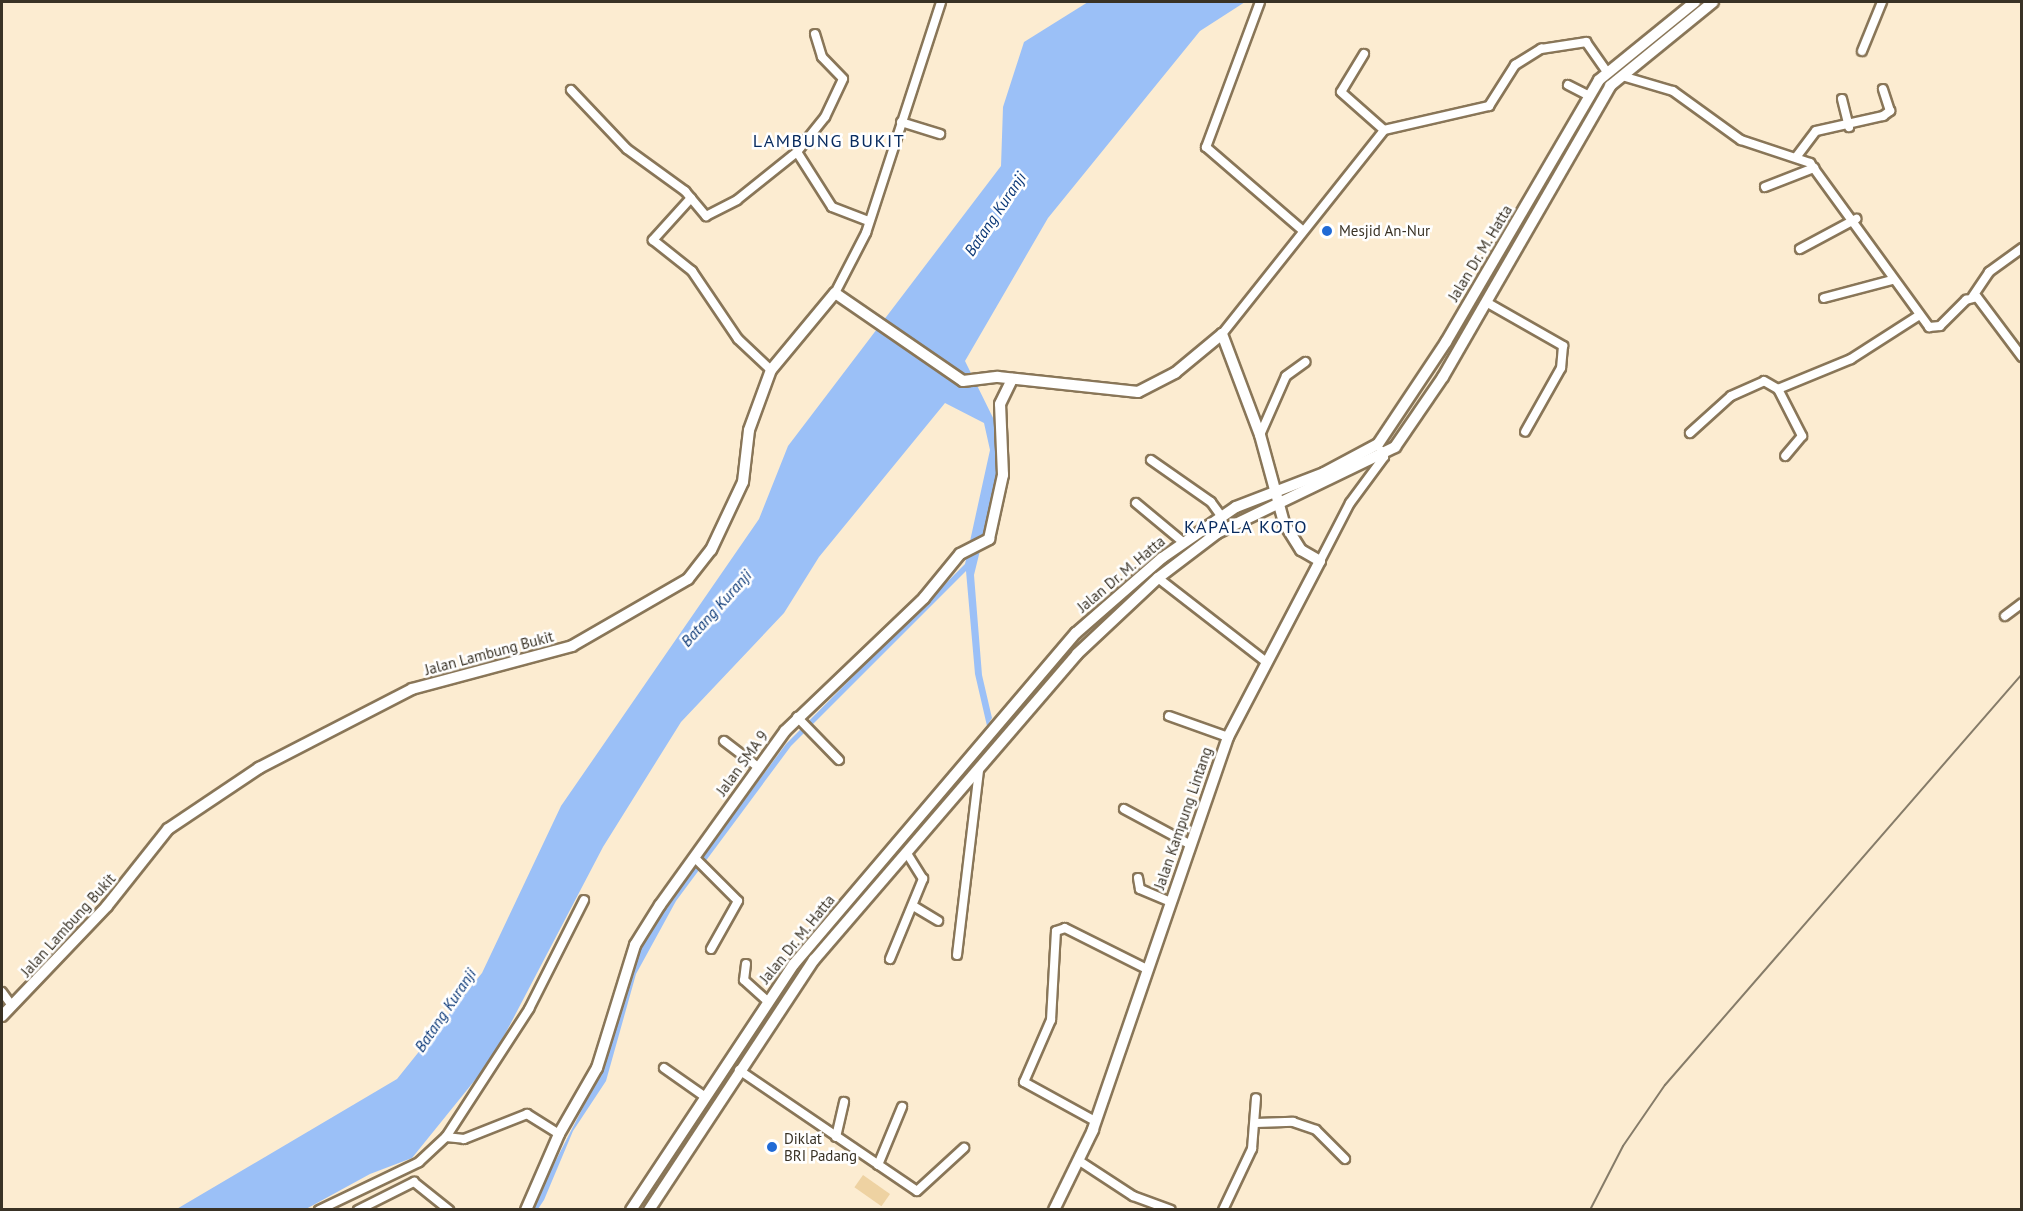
<!DOCTYPE html>
<html>
<head>
<meta charset="utf-8">
<style>
  body { margin:0 }
  #map { position:relative; width:2023px; height:1211px; overflow:hidden; background:#fcecd1; font-family:"PT Sans",sans-serif }
  div>[style] { position:absolute }
  [style*='--x'] { left:calc(var(--x)*1px); top:calc(var(--y)*1px); width:calc(var(--w)*1px); rotate:calc(var(--a)*1deg) }
  .green>* { inset:0; background:#eed2a2; transform-origin:0 0 }
  .water>* { inset:0; background:#9bc0f7 }
  .roads { filter:drop-shadow(2px 0 #897658) drop-shadow(-2px 0 #897658) drop-shadow(0 2px #897658) drop-shadow(0 -2px #897658) }
  .street>* { height:8px; margin:-4px; padding:0 4px; transform-origin:4px; border-radius:4px; background:#fff }
  .secondary>* { height:10px; margin:-5px; padding:0 5px; transform-origin:5px; border-radius:5px; background:#fff }
  .rail>* { height:2px; margin:-1px; padding:0 1px; transform-origin:1px; border-radius:1px; background:#867c69 }
  .dots>* { width:16px; height:16px; translate:-50% -50%; box-sizing:border-box; border:3px solid #fff; border-radius:50% }
  span { translate:-50% -50%; white-space:nowrap; text-align:center; line-height:1.15; -webkit-text-stroke:5px #fff; paint-order:stroke }
  .poi-label { font-size:15px; color:#393225 }
  .left { translate:0 -50%; text-align:left }
  .street-label { font-size:15px; color:#393225 }
  .water-label { font-size:16px; color:#0b3877; font-style:italic }
  .quarter-label { font-size:18px; color:#072a5e; letter-spacing:1.5px }
  .frame { position:absolute; inset:0; border:3px solid #393225; pointer-events:none }
</style>
</head>
<body>
<div id="map">
  <div class="green">
    <div style="left:863px;top:1175px;width:33px;height:15px;rotate:35deg"></div>
  </div>
  <div class="water">
    <div style="clip-path:polygon(1088px 2px,1245px 2px,1200px 31px,1048px 218px,965px 361px,999px 430px,1001px 465px,974px 575px,982px 675px,992px 718px,987px 726px,975px 674px,966px 571px,791px 746px,676px 901px,636px 974px,606px 1081px,573px 1131px,544px 1200px,538px 1209px,531px 1209px,597px 1080px,647px 931px,786px 744px,965px 564px,990px 450px,984px 423px,945px 403px,819px 557px,784px 613px,681px 722px,603px 847px,492px 1059px,412px 1158px,370px 1174px,306px 1209px,175px 1210px,397px 1079px,482px 973px,561px 806px,759px 519px,788px 446px,1001px 166px,1003px 107px,1024px 42px)"></div>
  </div>
  <div class="roads">
    <div class="street">
      <div style="--x:1260;--y:2;--w:155;--a:110.4"></div>
      <div style="--x:1206;--y:147;--w:127;--a:40.8"></div>
      <div style="--x:815;--y:34;--w:24;--a:73"></div>
      <div style="--x:822;--y:57;--w:30;--a:46"></div>
      <div style="--x:843;--y:79;--w:42;--a:115.3"></div>
      <div style="--x:825;--y:117;--w:45;--a:128.7"></div>
      <div style="--x:797;--y:152;--w:65;--a:57.5"></div>
      <div style="--x:832;--y:207;--w:39;--a:21"></div>
      <div style="--x:1862;--y:51;--w:53;--a:-67.8"></div>
      <div style="--x:1364;--y:54;--w:44;--a:121.2"></div>
      <div style="--x:1341;--y:92;--w:57;--a:41.5"></div>
      <div style="--x:1622;--y:76;--w:53;--a:16.4"></div>
      <div style="--x:1673;--y:91;--w:84;--a:35.8"></div>
      <div style="--x:1741;--y:140;--w:73;--a:18.4"></div>
      <div style="--x:1810;--y:163;--w:203;--a:54"></div>
      <div style="--x:1929;--y:327;--w:11;--a:-5"></div>
      <div style="--x:1940;--y:326;--w:37;--a:-45"></div>
      <div style="--x:1966;--y:300;--w:11;--a:-15"></div>
      <div style="--x:1977;--y:297;--w:75;--a:53.1"></div>
      <div style="--x:1568;--y:85;--w:25;--a:27"></div>
      <div style="--x:571;--y:90;--w:81;--a:46.5"></div>
      <div style="--x:627;--y:149;--w:72;--a:35.9"></div>
      <div style="--x:685;--y:191;--w:33;--a:50"></div>
      <div style="--x:706;--y:216;--w:35;--a:-27"></div>
      <div style="--x:737;--y:200;--w:77;--a:-38.7"></div>
      <div style="--x:1842;--y:99;--w:29;--a:76"></div>
      <div style="--x:901;--y:122;--w:41;--a:17.1"></div>
      <div style="--x:1797;--y:156;--w:31;--a:-53"></div>
      <div style="--x:1816;--y:131;--w:69;--a:-12.6"></div>
      <div style="--x:1883;--y:116;--w:9;--a:-36"></div>
      <div style="--x:1890;--y:111;--w:23;--a:-108"></div>
      <div style="--x:1765;--y:187;--w:53;--a:-21.2"></div>
      <div style="--x:691;--y:198;--w:57;--a:132.1"></div>
      <div style="--x:653;--y:240;--w:50;--a:38.5"></div>
      <div style="--x:692;--y:271;--w:82;--a:55.9"></div>
      <div style="--x:738;--y:339;--w:45;--a:43.2"></div>
      <div style="--x:1800;--y:249;--w:64;--a:-28.2"></div>
      <div style="--x:835;--y:293;--w:68;--a:-62.7"></div>
      <div style="--x:866;--y:233;--w:243;--a:-72"></div>
      <div style="--x:1973;--y:296;--w:29;--a:-56"></div>
      <div style="--x:1989;--y:272;--w:41;--a:-36"></div>
      <div style="--x:1824;--y:298;--w:70;--a:-14.8"></div>
      <div style="--x:1486;--y:302;--w:89;--a:29.7"></div>
      <div style="--x:1563;--y:346;--w:22;--a:95"></div>
      <div style="--x:1561;--y:368;--w:73;--a:119.4"></div>
      <div style="--x:1222;--y:334;--w:260;--a:-51.5"></div>
      <div style="--x:1384;--y:130;--w:108;--a:-12.9"></div>
      <div style="--x:1489;--y:106;--w:49;--a:-57.6"></div>
      <div style="--x:1515;--y:65;--w:31;--a:-32"></div>
      <div style="--x:1541;--y:49;--w:46;--a:-8.8"></div>
      <div style="--x:1586;--y:42;--w:37;--a:55"></div>
      <div style="--x:1778;--y:389;--w:53;--a:62.9"></div>
      <div style="--x:1802;--y:436;--w:26;--a:130"></div>
      <div style="--x:1690;--y:433;--w:55;--a:-42.1"></div>
      <div style="--x:1731;--y:396;--w:36;--a:-24"></div>
      <div style="--x:1764;--y:381;--w:16;--a:30"></div>
      <div style="--x:1778;--y:389;--w:79;--a:-22.3"></div>
      <div style="--x:1851;--y:359;--w:80;--a:-32.7"></div>
      <div style="--x:1260;--y:435;--w:64;--a:-66.2"></div>
      <div style="--x:1286;--y:376;--w:24;--a:-36"></div>
      <div style="--x:1151;--y:460;--w:73;--a:35"></div>
      <div style="--x:1211;--y:502;--w:19;--a:54"></div>
      <div style="--x:1136;--y:503;--w:61;--a:39.7"></div>
      <div style="--x:1320;--y:561;--w:65;--a:-62.7"></div>
      <div style="--x:1350;--y:503;--w:57;--a:-53.5"></div>
      <div style="--x:1384;--y:457;--w:7;--a:-117"></div>
      <div style="--x:1158;--y:578;--w:135;--a:37.8"></div>
      <div style="--x:2005;--y:616;--w:21;--a:-37"></div>
      <div style="--x:1169;--y:716;--w:63;--a:19.6"></div>
      <div style="--x:797;--y:717;--w:60;--a:45.7"></div>
      <div style="--x:724;--y:741;--w:43;--a:37.4"></div>
      <div style="--x:1124;--y:809;--w:76;--a:28.2"></div>
      <div style="--x:694;--y:857;--w:62;--a:45"></div>
      <div style="--x:738;--y:901;--w:55;--a:119.4"></div>
      <div style="--x:1138;--y:878;--w:11;--a:80"></div>
      <div style="--x:1140;--y:889;--w:33;--a:23"></div>
      <div style="--x:915;--y:907;--w:27;--a:31"></div>
      <div style="--x:957;--y:955;--w:186;--a:-83.2"></div>
      <div style="--x:890;--y:959;--w:87;--a:-67.6"></div>
      <div style="--x:923;--y:879;--w:28;--a:-122"></div>
      <div style="--x:746;--y:964;--w:16;--a:97"></div>
      <div style="--x:744;--y:980;--w:31;--a:42"></div>
      <div style="--x:2;--y:992;--w:17;--a:54"></div>
      <div style="--x:664;--y:1068;--w:49;--a:35"></div>
      <div style="--x:739;--y:1070;--w:215;--a:34.2"></div>
      <div style="--x:917;--y:1191;--w:64;--a:-42.5"></div>
      <div style="--x:1095;--y:1121;--w:81;--a:-151.2"></div>
      <div style="--x:1024;--y:1082;--w:68;--a:-66.5"></div>
      <div style="--x:1051;--y:1020;--w:89;--a:-86.8"></div>
      <div style="--x:1056;--y:931;--w:9;--a:-18"></div>
      <div style="--x:1065;--y:928;--w:89;--a:26.6"></div>
      <div style="--x:1256;--y:1123;--w:37;--a:-2"></div>
      <div style="--x:1293;--y:1122;--w:24;--a:19"></div>
      <div style="--x:1316;--y:1130;--w:41;--a:45"></div>
      <div style="--x:446;--y:1137;--w:18;--a:6"></div>
      <div style="--x:464;--y:1139;--w:68;--a:-21.6"></div>
      <div style="--x:527;--y:1114;--w:38;--a:32"></div>
      <div style="--x:836;--y:1137;--w:36;--a:-77"></div>
      <div style="--x:1078;--y:1160;--w:66;--a:33.2"></div>
      <div style="--x:1133;--y:1196;--w:40;--a:20.2"></div>
      <div style="--x:878;--y:1165;--w:63;--a:-67.5"></div>
      <div style="--x:319;--y:1210;--w:111;--a:-25.6"></div>
      <div style="--x:419;--y:1162;--w:37;--a:-43"></div>
      <div style="--x:446;--y:1137;--w:153;--a:-57"></div>
      <div style="--x:529;--y:1009;--w:122;--a:-63.2"></div>
      <div style="--x:358;--y:1210;--w:63;--a:-26.6"></div>
      <div style="--x:414;--y:1182;--w:45;--a:38.7"></div>
      <div style="--x:1223;--y:1210;--w:68;--a:-64.6"></div>
      <div style="--x:1252;--y:1149;--w:51;--a:-85.5"></div>
    </div>
    <div class="secondary">
      <div style="--x:2;--y:1016;--w:152;--a:-46.3"></div>
      <div style="--x:107;--y:906;--w:98;--a:-51.6"></div>
      <div style="--x:168;--y:829;--w:110;--a:-33.8"></div>
      <div style="--x:259;--y:768;--w:172;--a:-27.3"></div>
      <div style="--x:412;--y:689;--w:166;--a:-15"></div>
      <div style="--x:572;--y:646;--w:134;--a:-30"></div>
      <div style="--x:688;--y:579;--w:37;--a:-52"></div>
      <div style="--x:711;--y:550;--w:75;--a:-64.8"></div>
      <div style="--x:743;--y:482;--w:52;--a:-83.4"></div>
      <div style="--x:749;--y:430;--w:64;--a:-69.9"></div>
      <div style="--x:771;--y:370;--w:100;--a:-50.3"></div>
      <div style="--x:835;--y:293;--w:155;--a:34.5"></div>
      <div style="--x:963;--y:381;--w:35;--a:-7"></div>
      <div style="--x:998;--y:377;--w:141;--a:6.1"></div>
      <div style="--x:1138;--y:392;--w:42;--a:-27.2"></div>
      <div style="--x:1175;--y:373;--w:61;--a:-39.7"></div>
      <div style="--x:1222;--y:334;--w:108;--a:69.4"></div>
      <div style="--x:1260;--y:435;--w:91;--a:74.7"></div>
      <div style="--x:1284;--y:523;--w:32;--a:58"></div>
      <div style="--x:1301;--y:550;--w:22;--a:30"></div>
      <div style="--x:1320;--y:561;--w:199;--a:117.6"></div>
      <div style="--x:1228;--y:737;--w:416;--a:109"></div>
      <div style="--x:1093;--y:1130;--w:89;--a:116"></div>
      <div style="--x:526;--y:1210;--w:83;--a:-66.5"></div>
      <div style="--x:559;--y:1134;--w:76;--a:-60.1"></div>
      <div style="--x:597;--y:1068;--w:129;--a:-72.8"></div>
      <div style="--x:635;--y:945;--w:47;--a:-58"></div>
      <div style="--x:660;--y:905;--w:214;--a:-54.3"></div>
      <div style="--x:785;--y:731;--w:192;--a:-43.7"></div>
      <div style="--x:924;--y:598;--w:57;--a:-50.7"></div>
      <div style="--x:960;--y:554;--w:33;--a:-27"></div>
      <div style="--x:989;--y:539;--w:66;--a:-77.7"></div>
      <div style="--x:1003;--y:475;--w:71;--a:-92.4"></div>
      <div style="--x:1000;--y:404;--w:28;--a:-64"></div>
      <div style="--x:631;--y:1210;--w:295;--a:-56.5"></div>
      <div style="--x:794;--y:964;--w:435;--a:-49.6"></div>
      <div style="--x:1076;--y:633;--w:114;--a:-41.1"></div>
      <div style="--x:1162;--y:558;--w:90;--a:-34.6"></div>
      <div style="--x:1236;--y:507;--w:94;--a:-21.1"></div>
      <div style="--x:1324;--y:473;--w:61;--a:-28.2"></div>
      <div style="--x:1378;--y:444;--w:123;--a:-56.3"></div>
      <div style="--x:1446;--y:342;--w:303;--a:-59.7"></div>
      <div style="--x:1599;--y:80;--w:124;--a:-39.1"></div>
      <div style="--x:649;--y:1210;--w:300;--a:-56.6"></div>
      <div style="--x:814;--y:960;--w:403;--a:-49.3"></div>
      <div style="--x:1077;--y:654;--w:111;--a:-43.2"></div>
      <div style="--x:1158;--y:578;--w:74;--a:-37.3"></div>
      <div style="--x:1217;--y:533;--w:198;--a:-25.8"></div>
      <div style="--x:1395;--y:447;--w:85;--a:-55.6"></div>
      <div style="--x:1443;--y:377;--w:336;--a:-60.1"></div>
      <div style="--x:1610;--y:86;--w:133;--a:-39.2"></div>
    </div>
  </div>
  <div class="rail">
    <div style="--x:1590;--y:1210;--w:72;--a:-62.7"></div>
    <div style="--x:1623;--y:1146;--w:74;--a:-55.5"></div>
    <div style="--x:1665;--y:1085;--w:544;--a:-49.02"></div>
  </div>
  <div class="dots">
    <div style="left:1327px;top:231px;background:#206ad5"></div>
    <div style="left:772px;top:1147px;background:#206ad5"></div>
  </div>
  <div class="poi-label">
    <span class="left" style="left:1339px;top:231px">Mesjid An-Nur</span>
    <span class="left" style="left:784px;top:1147px">Diklat<br>BRI Padang</span>
  </div>
  <div class="street-label">
    <span style="left:1480px;top:253px;rotate:-59deg">Jalan Dr. M. Hatta</span>
    <span style="left:1121px;top:574px;rotate:-40deg">Jalan Dr. M. Hatta</span>
    <span style="left:489px;top:653px;rotate:-15deg">Jalan Lambung Bukit</span>
    <span style="left:742px;top:763px;rotate:-54deg">Jalan SMA 9</span>
    <span style="left:1183px;top:818px;rotate:-71deg">Jalan Kampung Lintang</span>
    <span style="left:68px;top:925px;rotate:-48deg">Jalan Lambung Bukit</span>
    <span style="left:797px;top:939px;rotate:-51deg">Jalan Dr. M. Hatta</span>
  </div>
  <div class="water-label">
    <span style="left:995px;top:214px;rotate:-56deg">Batang Kuranji</span>
    <span style="left:716px;top:608px;rotate:-48deg">Batang Kuranji</span>
    <span style="left:445px;top:1010px;rotate:-56deg">Batang Kuranji</span>
  </div>
  <div class="quarter-label">
    <span style="left:829px;top:141px">LAMBUNG BUKIT</span>
    <span style="left:1246px;top:527px">KAPALA KOTO</span>
  </div>
  <div class="frame"></div>
</div>
</body>
</html>
